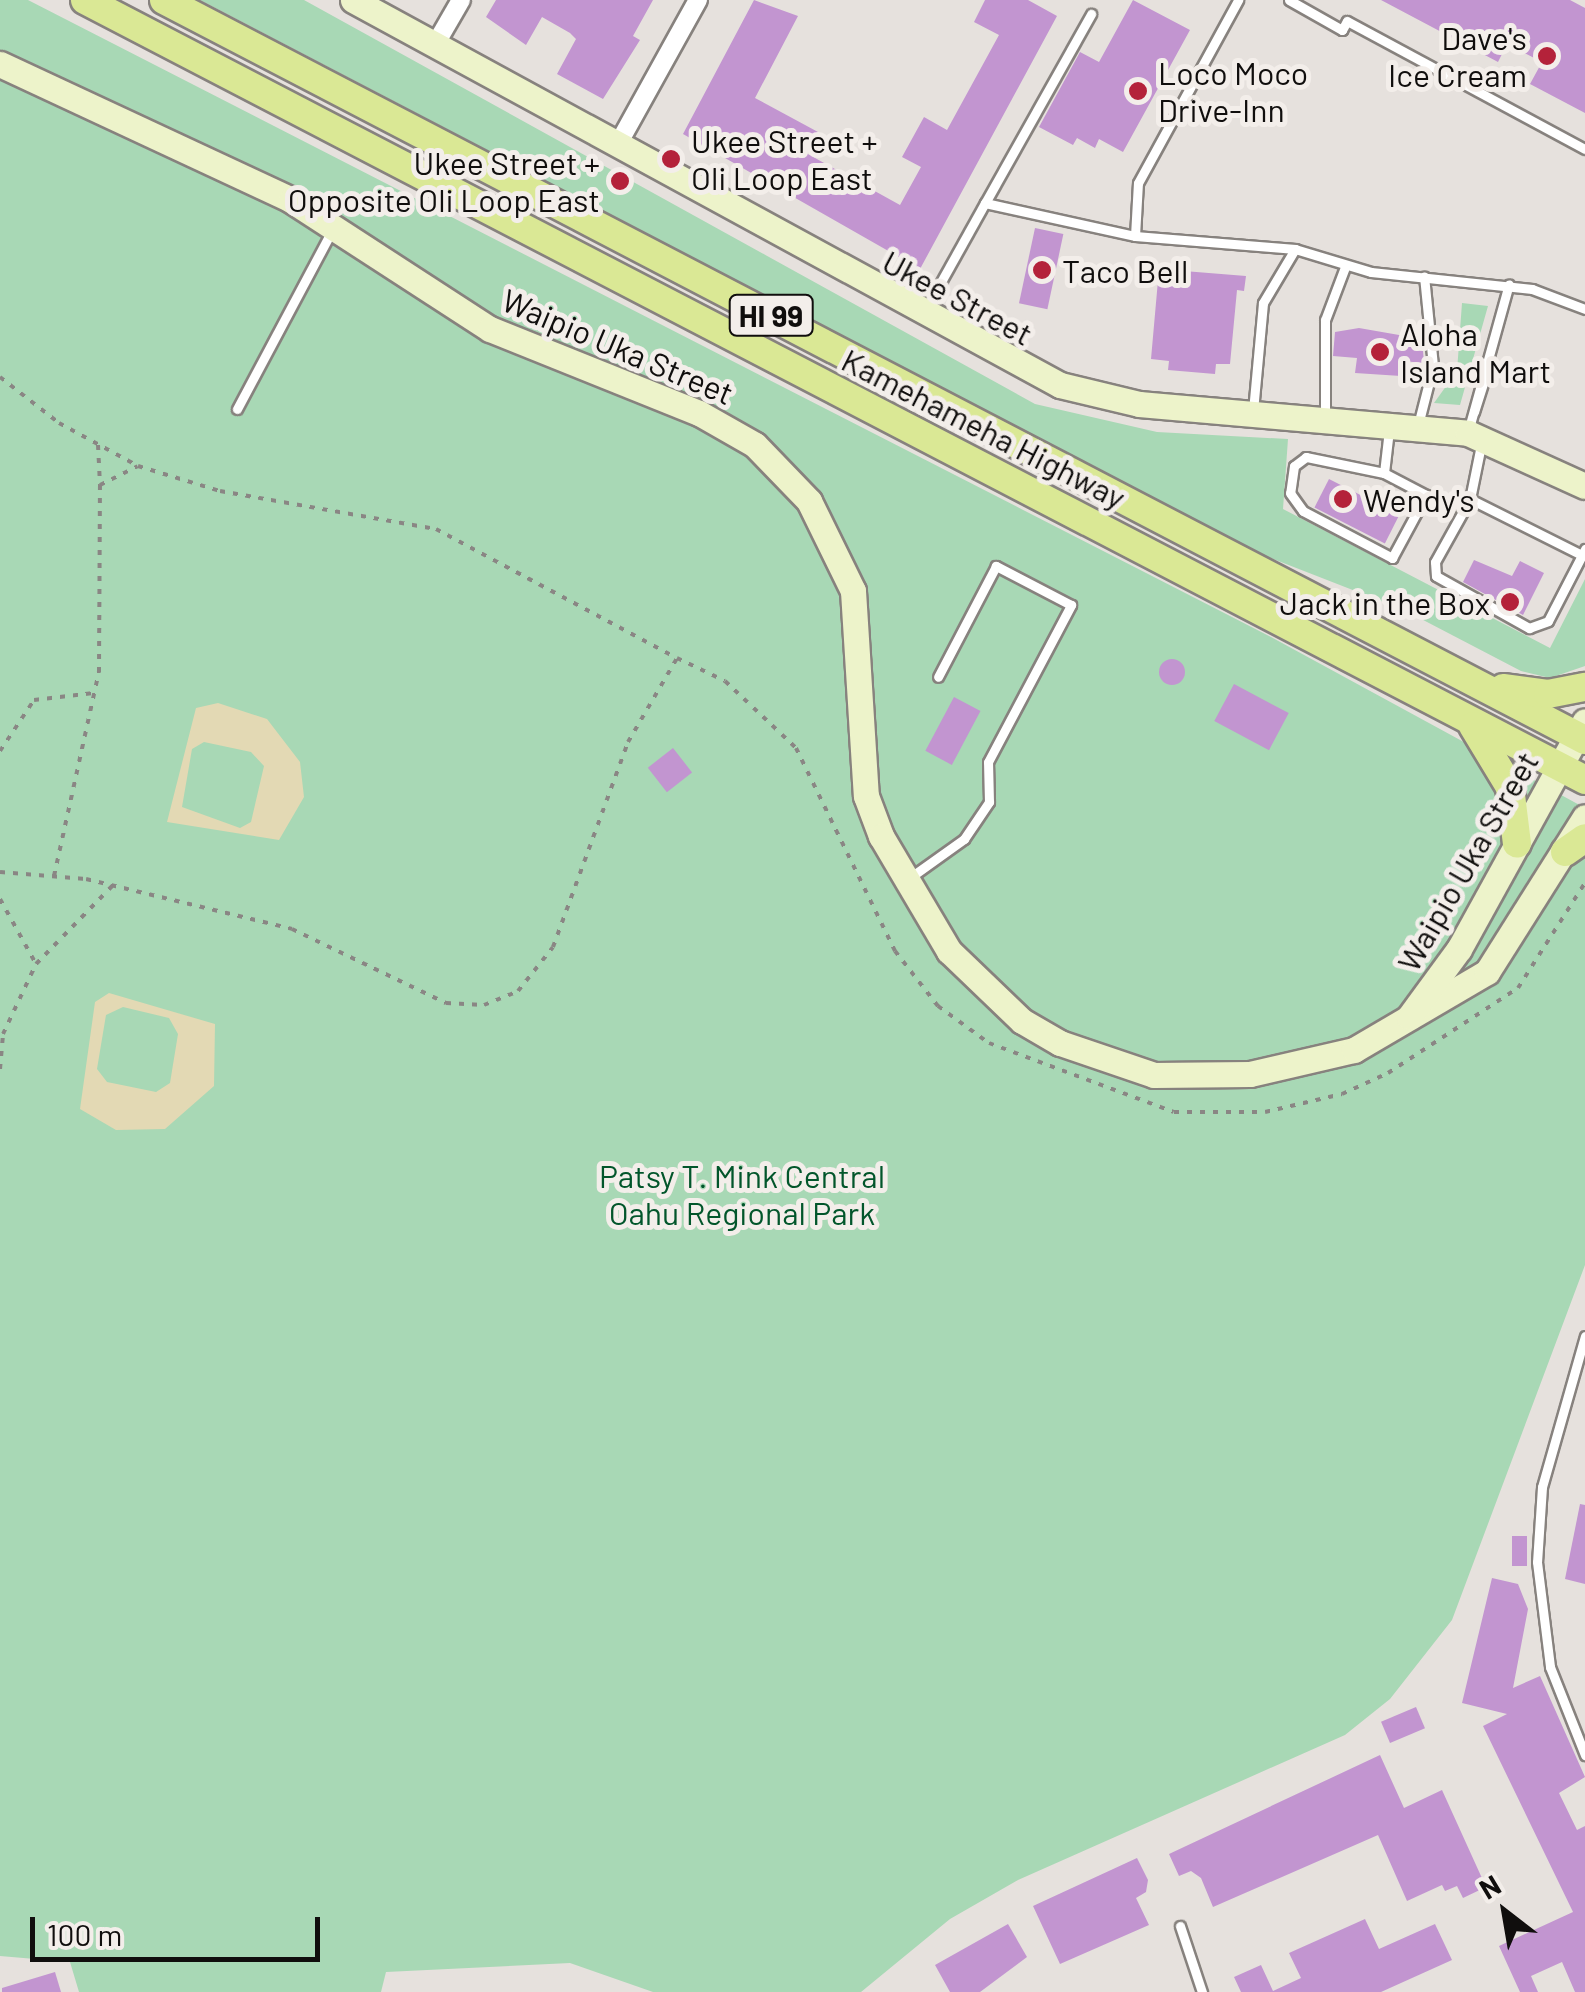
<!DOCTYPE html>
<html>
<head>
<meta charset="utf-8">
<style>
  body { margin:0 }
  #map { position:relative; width:1585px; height:1992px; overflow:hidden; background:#e6e1dd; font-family:Barlow,sans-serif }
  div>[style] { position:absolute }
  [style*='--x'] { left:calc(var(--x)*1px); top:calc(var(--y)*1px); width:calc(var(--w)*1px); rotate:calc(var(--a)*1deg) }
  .green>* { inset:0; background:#a8d8b5 }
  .sand>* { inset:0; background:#e3d9b4 }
  .building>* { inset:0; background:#c295d0; transform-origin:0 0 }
  .round { border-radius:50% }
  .path>* { height:4px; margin-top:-2px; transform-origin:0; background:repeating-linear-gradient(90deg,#8a8684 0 5px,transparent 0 13px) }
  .roads { filter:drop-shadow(2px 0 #87827e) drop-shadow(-2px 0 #87827e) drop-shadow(0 2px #87827e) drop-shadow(0 -2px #87827e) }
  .lane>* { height:9px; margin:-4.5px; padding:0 4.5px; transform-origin:4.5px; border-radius:4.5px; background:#fff }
  .street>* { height:18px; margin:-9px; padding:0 9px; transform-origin:9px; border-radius:9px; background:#fff }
  .secondary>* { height:25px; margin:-12.5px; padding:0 12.5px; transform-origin:12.5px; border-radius:12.5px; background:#edf3ca }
  .primary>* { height:28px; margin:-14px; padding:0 14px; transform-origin:14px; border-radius:14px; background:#dae895 }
  .dots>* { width:28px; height:28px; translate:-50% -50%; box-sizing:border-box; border:5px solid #f3eeea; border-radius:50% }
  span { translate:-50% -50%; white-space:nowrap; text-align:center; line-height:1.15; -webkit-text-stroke:10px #f3eeea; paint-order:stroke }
  .shield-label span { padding:2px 8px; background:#f3eeea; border:2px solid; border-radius:8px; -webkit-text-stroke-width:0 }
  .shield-label { font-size:30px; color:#100e0d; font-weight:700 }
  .poi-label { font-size:32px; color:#100e0d }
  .right { translate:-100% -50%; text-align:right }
  .left { translate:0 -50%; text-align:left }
  .street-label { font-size:32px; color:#100e0d }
  .park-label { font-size:32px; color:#02562b }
  .north { position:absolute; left:1455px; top:1862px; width:100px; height:100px; -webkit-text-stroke:8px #f3eeea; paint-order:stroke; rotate:329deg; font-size:28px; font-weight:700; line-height:40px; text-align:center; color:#100e0d }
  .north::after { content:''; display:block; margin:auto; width:35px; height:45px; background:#100e0d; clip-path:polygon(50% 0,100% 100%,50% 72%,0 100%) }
  .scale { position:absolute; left:30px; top:1917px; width:290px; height:45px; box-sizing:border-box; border:5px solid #100e0d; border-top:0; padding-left:12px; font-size:30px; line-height:35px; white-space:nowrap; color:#100e0d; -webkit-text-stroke:8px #f3eeea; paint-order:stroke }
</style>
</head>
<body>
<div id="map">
  <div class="green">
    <div style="clip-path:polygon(0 0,28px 0,1271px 637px,1585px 808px,1585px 1265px,1452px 1620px,1390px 1699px,1345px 1735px,1018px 1880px,950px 1919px,861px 1992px,653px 1992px,570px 1963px,386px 1972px,381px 1992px,79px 1992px,70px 1962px,0 1956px)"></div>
    <div style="clip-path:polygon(200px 0,304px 0,1035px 404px,1157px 432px,1288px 439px,1283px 509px,1550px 648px,1585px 579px,1585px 666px,1550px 678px,1521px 671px,1404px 610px,1258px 553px)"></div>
    <div style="clip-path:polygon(1462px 303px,1488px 306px,1460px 405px,1434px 403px,1457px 371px)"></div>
  </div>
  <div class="sand">
    <div style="clip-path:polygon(evenodd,218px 703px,267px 719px,300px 762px,304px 797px,279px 840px,167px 822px,196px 708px,218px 703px,204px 742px,251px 752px,264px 766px,251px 822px,240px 828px,182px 807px,192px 749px,204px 742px)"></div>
    <div style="clip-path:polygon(evenodd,109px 993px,215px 1024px,214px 1086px,165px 1129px,116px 1130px,80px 1109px,95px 1002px,109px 993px,123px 1007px,169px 1018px,178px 1034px,170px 1083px,156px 1092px,107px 1082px,97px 1069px,106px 1015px,123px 1007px)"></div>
  </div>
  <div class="building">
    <div style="clip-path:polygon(496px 0,653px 0,633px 36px,640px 40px,603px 99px,557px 74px,576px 39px,570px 33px,542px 17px,526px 45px,486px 17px)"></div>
    <div style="clip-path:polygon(754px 0,798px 16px,755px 98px,818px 132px,806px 153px,900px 205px,921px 167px,902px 157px,924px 117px,947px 130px,999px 35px,974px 22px,985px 0,1028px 0,1057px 16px,920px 269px,683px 134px)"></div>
    <div style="clip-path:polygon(1133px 0,1190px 30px,1123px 152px,1099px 139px,1095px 148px,1077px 138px,1073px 145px,1039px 127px,1080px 52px,1099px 62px)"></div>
    <div style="clip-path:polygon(1381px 0,1570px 0,1585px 8px,1585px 113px,1530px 84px,1542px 62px,1507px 44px,1498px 62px)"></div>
    <div style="left:1035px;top:228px;width:29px;height:77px;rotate:12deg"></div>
    <div style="clip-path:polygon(1159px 269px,1246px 276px,1244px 291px,1237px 290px,1230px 364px,1216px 364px,1215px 374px,1168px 370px,1169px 361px,1151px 359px)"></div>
    <div style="clip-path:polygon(1359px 328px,1422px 339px,1424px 363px,1402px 361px,1401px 376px,1355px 373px,1357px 358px,1333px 356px,1335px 332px)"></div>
    <div style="left:1329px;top:479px;width:79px;height:32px;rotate:27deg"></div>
    <div style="clip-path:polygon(1474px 560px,1512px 576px,1520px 561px,1544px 573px,1523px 615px,1463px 582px)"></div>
    <div class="round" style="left:1159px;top:659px;width:26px;height:26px"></div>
    <div style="left:1234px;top:684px;width:62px;height:42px;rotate:28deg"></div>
    <div style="left:954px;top:697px;width:30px;height:61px;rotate:28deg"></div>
    <div style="left:673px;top:748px;width:31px;height:32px;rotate:52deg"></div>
    <div style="clip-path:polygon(1580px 1504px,1585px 1505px,1585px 1584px,1565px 1579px)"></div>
    <div style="left:1512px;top:1536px;width:15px;height:30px"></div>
    <div style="clip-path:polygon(1492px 1578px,1518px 1584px,1528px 1609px,1513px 1688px,1540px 1676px,1585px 1777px,1559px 1793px,1577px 1830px,1585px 1826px,1585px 1992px,1575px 1992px,1562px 1962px,1531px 1976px,1538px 1992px,1520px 1992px,1499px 1946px,1573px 1912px,1483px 1726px,1507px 1714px,1462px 1703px)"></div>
    <div style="left:1416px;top:1707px;width:23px;height:38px;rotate:67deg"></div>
    <div style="clip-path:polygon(1380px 1755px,1404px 1808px,1442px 1790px,1486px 1887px,1463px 1898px,1457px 1886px,1445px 1891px,1442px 1885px,1407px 1901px,1378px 1835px,1213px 1907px,1201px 1878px,1191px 1871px,1179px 1876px,1169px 1854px)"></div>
    <div style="clip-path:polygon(1137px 1858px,1148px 1880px,1146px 1892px,1136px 1898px,1149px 1925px,1060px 1964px,1033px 1906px)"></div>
    <div style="clip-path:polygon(1365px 1919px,1379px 1949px,1435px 1924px,1452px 1960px,1381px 1992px,1241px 1992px,1234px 1977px,1261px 1965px,1273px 1991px,1301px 1978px,1289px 1953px)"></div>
    <div style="clip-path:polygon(1008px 1924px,1027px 1957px,980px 1992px,950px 1992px,935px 1965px)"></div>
    <div style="clip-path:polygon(55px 1972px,61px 1992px,2px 1992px,2px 1988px)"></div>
  </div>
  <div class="path">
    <div style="--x:0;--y:377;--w:75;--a:37.9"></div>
    <div style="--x:59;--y:423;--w:90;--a:28.6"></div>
    <div style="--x:138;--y:466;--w:86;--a:17"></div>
    <div style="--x:220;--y:491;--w:219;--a:10"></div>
    <div style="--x:436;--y:529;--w:273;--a:28.2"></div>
    <div style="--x:98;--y:445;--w:40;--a:87.1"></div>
    <div style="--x:0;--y:751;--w:61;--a:-56.3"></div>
    <div style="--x:34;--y:700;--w:60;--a:-6.7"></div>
    <div style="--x:0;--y:872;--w:86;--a:4.7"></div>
    <div style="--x:86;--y:879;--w:212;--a:13.6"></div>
    <div style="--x:292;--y:929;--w:171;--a:25.7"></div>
    <div style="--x:446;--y:1003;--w:38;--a:3"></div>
    <div style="--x:484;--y:1005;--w:37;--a:-22"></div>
    <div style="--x:518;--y:991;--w:56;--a:-51.5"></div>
    <div style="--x:553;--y:947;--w:218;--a:-69.9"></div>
    <div style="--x:628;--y:742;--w:97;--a:-59.7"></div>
    <div style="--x:677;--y:658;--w:53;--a:25.6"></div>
    <div style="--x:725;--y:681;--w:98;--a:43.3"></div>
    <div style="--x:796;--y:748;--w:226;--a:64"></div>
    <div style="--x:895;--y:951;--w:70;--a:52"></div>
    <div style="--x:938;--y:1006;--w:63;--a:36"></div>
    <div style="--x:989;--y:1043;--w:197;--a:20.5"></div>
    <div style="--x:1174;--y:1112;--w:91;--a:0"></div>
    <div style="--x:1265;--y:1112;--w:79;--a:-13.2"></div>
    <div style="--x:1342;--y:1094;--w:51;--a:-24.5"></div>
    <div style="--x:1388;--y:1073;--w:155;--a:-33.2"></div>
    <div style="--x:1518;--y:988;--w:125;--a:-57.5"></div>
    <div style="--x:54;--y:876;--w:209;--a:-77.6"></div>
    <div style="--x:99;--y:672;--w:187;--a:-89.7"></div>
    <div style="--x:100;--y:485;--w:42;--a:-26.6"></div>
    <div style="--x:0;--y:899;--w:74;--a:61"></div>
    <div style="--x:0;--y:1069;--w:35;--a:-85"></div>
    <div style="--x:3;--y:1034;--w:77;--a:-64.8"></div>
    <div style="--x:36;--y:964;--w:109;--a:-45.7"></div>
  </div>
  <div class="roads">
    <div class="lane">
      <div style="--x:1289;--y:0;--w:61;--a:29.5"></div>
      <div style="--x:1342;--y:30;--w:10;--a:-61"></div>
      <div style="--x:1347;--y:21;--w:270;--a:28.3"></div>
      <div style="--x:985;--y:203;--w:217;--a:-60.7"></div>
      <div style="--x:1135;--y:236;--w:53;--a:-86.8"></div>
      <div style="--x:1138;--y:183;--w:209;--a:-61.3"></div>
      <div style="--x:1295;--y:249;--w:79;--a:16.8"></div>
      <div style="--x:1371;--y:272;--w:162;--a:6"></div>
      <div style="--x:1532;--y:289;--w:57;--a:20.7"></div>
      <div style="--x:927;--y:307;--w:119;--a:-60.9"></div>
      <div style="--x:985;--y:203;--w:154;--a:12.4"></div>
      <div style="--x:1135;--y:236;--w:161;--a:4.6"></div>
      <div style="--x:1295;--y:249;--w:63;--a:120.7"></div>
      <div style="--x:1263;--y:303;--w:107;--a:95.3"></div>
      <div style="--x:237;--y:409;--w:203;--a:-62"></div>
      <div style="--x:1474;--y:412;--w:43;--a:-72.4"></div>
      <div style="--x:1325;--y:418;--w:98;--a:-90"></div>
      <div style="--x:1325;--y:320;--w:57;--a:-69.3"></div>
      <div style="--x:1418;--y:425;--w:61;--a:-75.7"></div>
      <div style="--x:1433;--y:366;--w:90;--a:-95.7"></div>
      <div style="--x:1469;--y:428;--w:149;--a:-74.5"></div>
      <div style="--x:1482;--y:440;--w:60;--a:101.5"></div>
      <div style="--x:1470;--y:499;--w:125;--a:26.6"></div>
      <div style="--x:1582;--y:555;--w:7;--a:-63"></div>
      <div style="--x:1384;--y:473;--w:80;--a:-168.4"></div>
      <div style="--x:1306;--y:457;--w:15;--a:143"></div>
      <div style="--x:1294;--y:466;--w:27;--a:98"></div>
      <div style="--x:1290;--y:493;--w:22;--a:54"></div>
      <div style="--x:1303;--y:511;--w:101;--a:27.8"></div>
      <div style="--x:1392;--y:558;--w:72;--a:-61.6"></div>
      <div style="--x:1426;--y:495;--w:47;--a:-152.4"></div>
      <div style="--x:1384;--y:473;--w:43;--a:-83.4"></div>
      <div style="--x:1470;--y:499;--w:72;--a:119.1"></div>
      <div style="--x:1435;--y:562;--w:14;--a:86"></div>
      <div style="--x:1436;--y:576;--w:107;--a:29.2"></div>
      <div style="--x:1529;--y:628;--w:20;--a:-20"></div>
      <div style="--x:1548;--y:621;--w:74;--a:-62.7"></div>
      <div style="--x:908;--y:879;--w:69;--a:-35.5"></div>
      <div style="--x:964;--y:839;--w:45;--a:-56"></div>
      <div style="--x:989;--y:802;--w:40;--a:-91.4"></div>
      <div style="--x:988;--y:762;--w:178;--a:-62.1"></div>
      <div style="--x:1071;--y:605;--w:85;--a:-152.5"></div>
      <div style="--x:996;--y:566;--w:125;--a:117.6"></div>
      <div style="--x:1585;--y:1336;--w:157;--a:105.9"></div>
      <div style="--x:1542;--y:1487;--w:75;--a:93.8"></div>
      <div style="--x:1537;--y:1562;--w:106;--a:82.9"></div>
      <div style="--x:1550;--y:1667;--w:95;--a:68.3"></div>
      <div style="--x:1180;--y:1926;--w:70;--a:71.6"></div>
    </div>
    <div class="street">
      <div style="--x:435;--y:45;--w:52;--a:-60"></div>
      <div style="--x:617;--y:146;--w:167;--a:-61"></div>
    </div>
    <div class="secondary">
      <div style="--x:353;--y:0;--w:805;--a:28.57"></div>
      <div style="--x:1060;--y:385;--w:81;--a:13.5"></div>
      <div style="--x:1139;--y:404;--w:330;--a:5"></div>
      <div style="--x:1468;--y:433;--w:128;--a:24.4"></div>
      <div style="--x:0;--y:64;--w:321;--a:25"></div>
      <div style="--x:291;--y:200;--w:237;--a:33"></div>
      <div style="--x:490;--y:329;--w:225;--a:21.9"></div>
      <div style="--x:699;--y:413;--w:64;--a:29.7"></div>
      <div style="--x:755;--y:445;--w:78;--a:46"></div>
      <div style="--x:809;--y:501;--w:100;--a:63.9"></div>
      <div style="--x:853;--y:591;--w:205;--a:86.4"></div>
      <div style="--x:866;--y:796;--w:43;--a:69.4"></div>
      <div style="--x:881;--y:836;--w:134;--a:59.4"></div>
      <div style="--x:949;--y:951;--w:101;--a:43.8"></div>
      <div style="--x:1022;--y:1021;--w:44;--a:30.1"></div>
      <div style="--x:1060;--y:1043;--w:99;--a:18.8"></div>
      <div style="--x:1154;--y:1075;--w:96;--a:-0.6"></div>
      <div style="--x:1250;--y:1074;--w:107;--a:-13"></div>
      <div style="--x:1354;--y:1050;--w:154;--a:-30.4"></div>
      <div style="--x:1487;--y:972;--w:183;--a:-57.7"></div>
      <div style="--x:1409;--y:1017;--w:84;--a:-53.7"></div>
      <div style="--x:1459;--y:949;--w:260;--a:-61.1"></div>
    </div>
    <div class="primary">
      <div style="--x:85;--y:0;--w:1691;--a:27.47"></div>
      <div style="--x:164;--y:0;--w:1602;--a:27.51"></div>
      <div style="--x:1503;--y:688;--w:45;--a:7.6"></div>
      <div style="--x:1548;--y:694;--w:38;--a:-11"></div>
      <div style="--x:1473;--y:726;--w:71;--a:58.8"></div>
      <div style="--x:1510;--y:787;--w:57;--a:83"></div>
      <div style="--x:1565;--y:852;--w:24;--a:-35"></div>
    </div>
  </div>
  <div class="dots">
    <div style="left:1547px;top:56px;background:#b4223a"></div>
    <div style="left:1138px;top:91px;background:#b4223a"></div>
    <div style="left:671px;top:159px;background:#b4223a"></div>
    <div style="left:620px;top:181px;background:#b4223a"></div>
    <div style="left:1042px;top:270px;background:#b4223a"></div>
    <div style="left:1380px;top:352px;background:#b4223a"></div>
    <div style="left:1343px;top:499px;background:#b4223a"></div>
    <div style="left:1510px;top:602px;background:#b4223a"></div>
  </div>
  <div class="shield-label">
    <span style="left:771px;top:315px">HI 99</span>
  </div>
  <div class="poi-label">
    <span class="right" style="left:1527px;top:56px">Dave's<br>Ice Cream</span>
    <span class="left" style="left:1158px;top:91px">Loco Moco<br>Drive-Inn</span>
    <span class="left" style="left:691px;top:159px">Ukee Street +<br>Oli Loop East</span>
    <span class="right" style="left:600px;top:181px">Ukee Street +<br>Opposite Oli Loop East</span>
    <span class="left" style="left:1062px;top:270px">Taco Bell</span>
    <span class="left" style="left:1400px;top:352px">Aloha<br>Island Mart</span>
    <span class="left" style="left:1363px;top:499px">Wendy's</span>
    <span class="right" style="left:1490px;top:602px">Jack in the Box</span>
  </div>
  <div class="street-label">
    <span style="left:958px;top:297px;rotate:28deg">Ukee Street</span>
    <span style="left:618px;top:346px;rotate:23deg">Waipio Uka Street</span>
    <span style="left:984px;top:428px;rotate:27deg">Kamehameha Highway</span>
    <span style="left:1467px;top:861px;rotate:-60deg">Waipio Uka Street</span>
  </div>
  <div class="park-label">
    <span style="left:742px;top:1194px">Patsy T. Mink Central<br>Oahu Regional Park</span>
  </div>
  <div class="north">N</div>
  <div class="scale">100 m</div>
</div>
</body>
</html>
